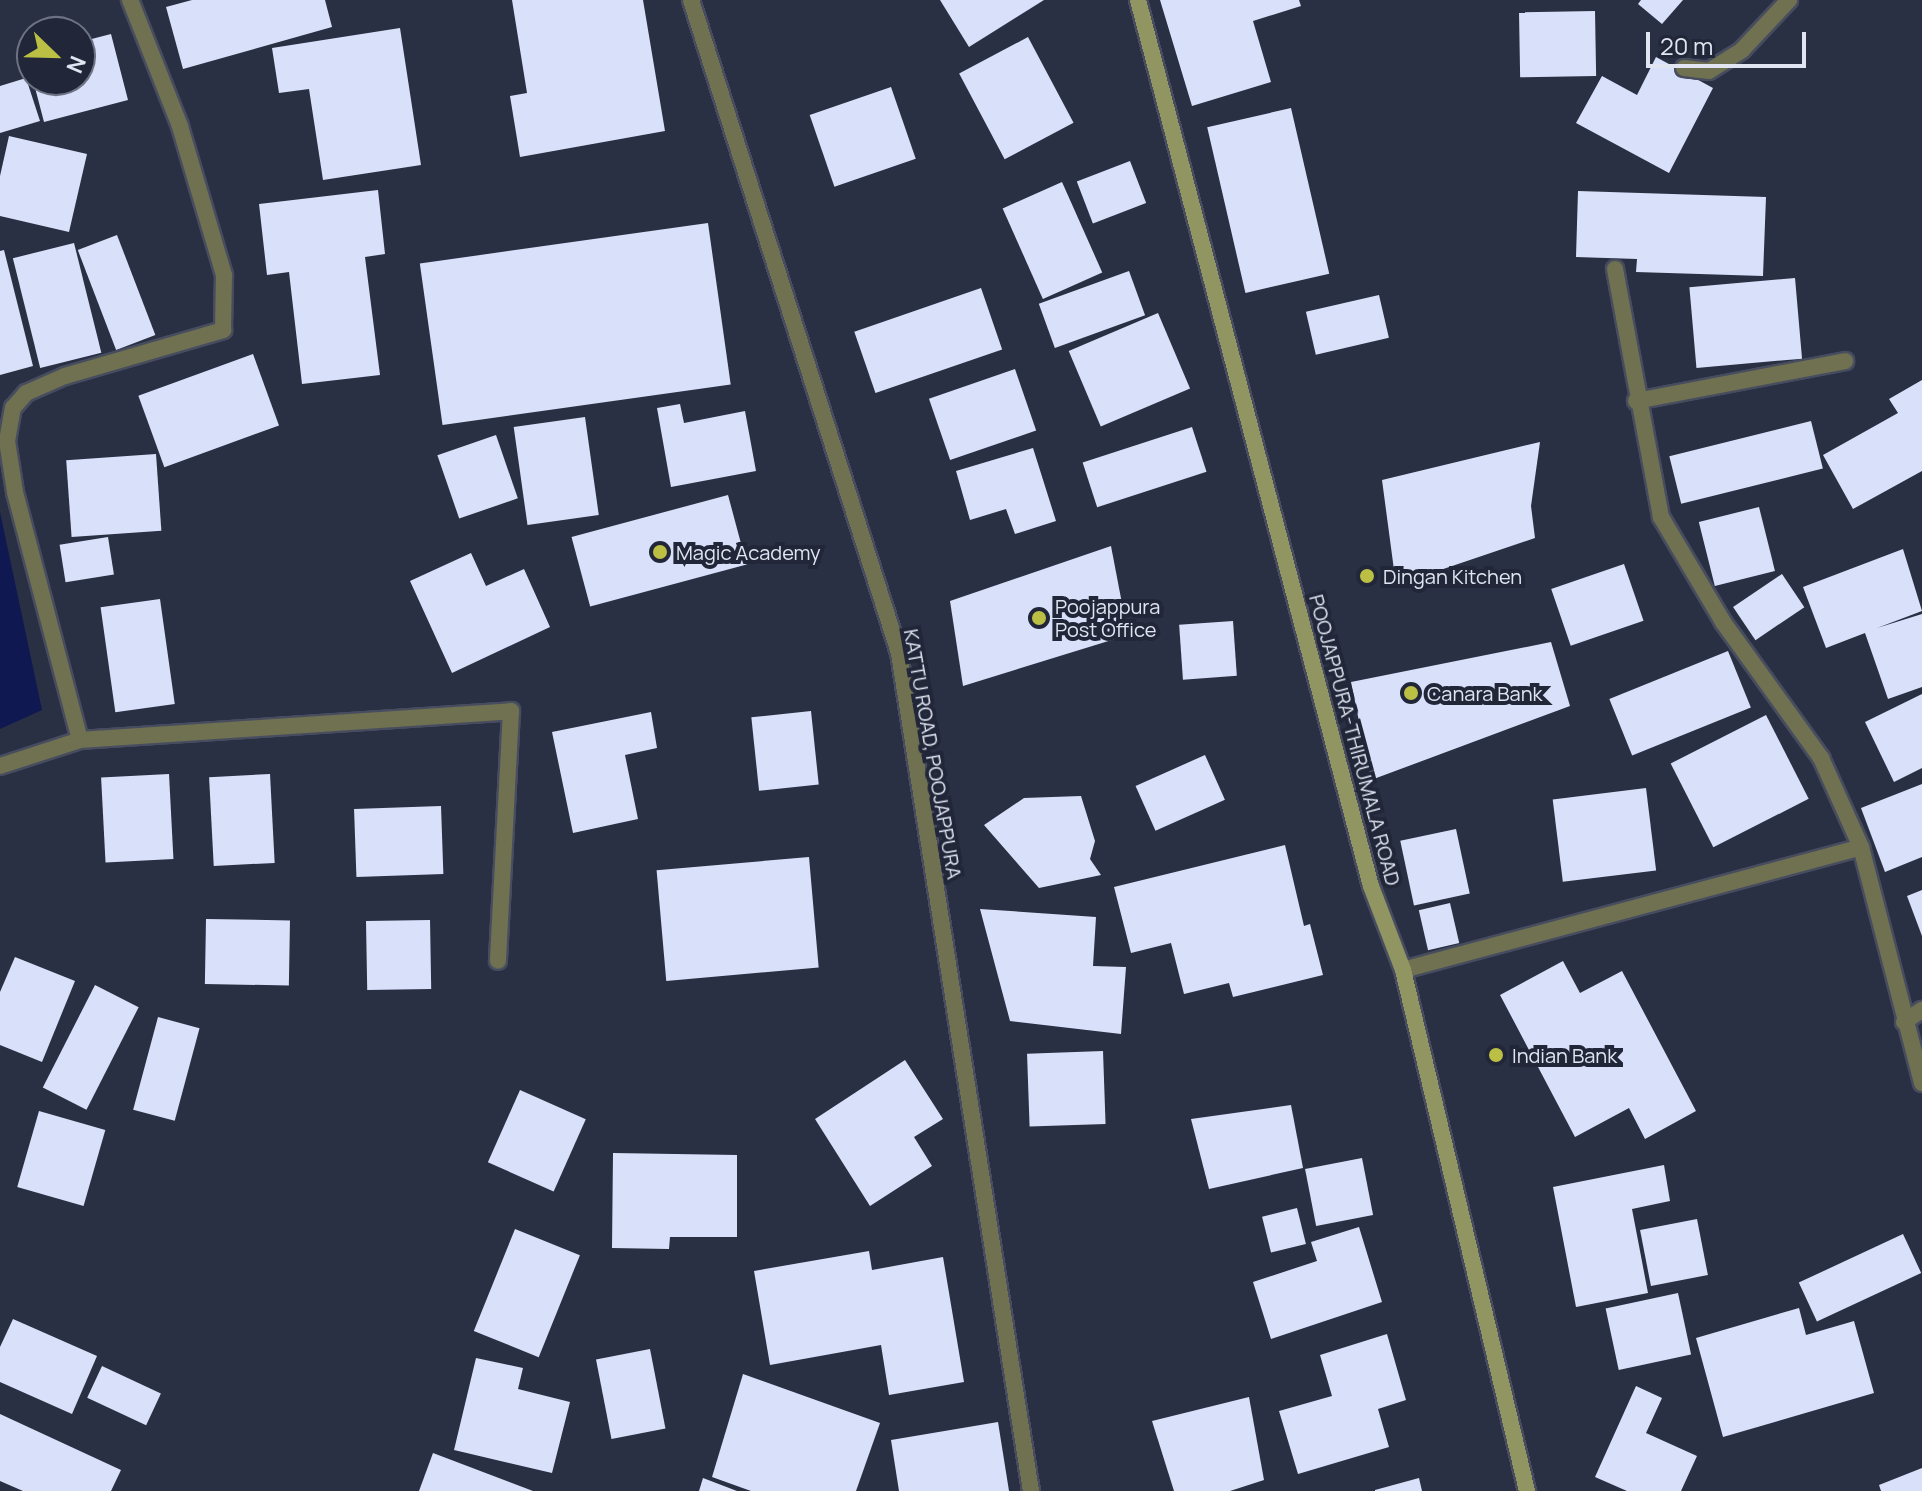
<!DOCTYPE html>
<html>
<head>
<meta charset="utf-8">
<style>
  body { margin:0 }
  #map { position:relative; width:1922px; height:1491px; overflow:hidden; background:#2a3043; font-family:Manrope,sans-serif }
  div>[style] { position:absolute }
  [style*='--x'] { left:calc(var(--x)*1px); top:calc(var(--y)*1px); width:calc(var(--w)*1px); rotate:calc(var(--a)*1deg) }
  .water>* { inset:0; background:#0f1851 }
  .building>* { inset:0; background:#d9e1fa; transform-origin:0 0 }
  .roads { filter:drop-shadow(2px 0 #474d5f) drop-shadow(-2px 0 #474d5f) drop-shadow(0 2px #474d5f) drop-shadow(0 -2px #474d5f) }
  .minor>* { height:16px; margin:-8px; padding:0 8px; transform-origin:8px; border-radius:8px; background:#6f7151 }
  .secondary>* { height:16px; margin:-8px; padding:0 8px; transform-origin:8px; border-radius:8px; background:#919562 }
  .dots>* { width:22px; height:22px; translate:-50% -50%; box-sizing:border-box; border:4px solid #212739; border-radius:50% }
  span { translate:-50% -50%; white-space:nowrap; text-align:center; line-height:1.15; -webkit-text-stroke:8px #212739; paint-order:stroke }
  .poi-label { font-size:20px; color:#e0e5f1 }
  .left { translate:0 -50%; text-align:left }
  .street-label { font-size:20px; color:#e0e5f1 }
  .north { position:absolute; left:16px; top:16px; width:80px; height:80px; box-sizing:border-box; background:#212739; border:2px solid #6d7383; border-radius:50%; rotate:113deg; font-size:22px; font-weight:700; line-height:32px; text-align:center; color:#e0e5f1 }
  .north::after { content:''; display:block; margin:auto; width:28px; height:36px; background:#bbc045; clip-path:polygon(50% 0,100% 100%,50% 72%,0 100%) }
  .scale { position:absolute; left:1646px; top:32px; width:160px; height:36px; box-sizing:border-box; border:4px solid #e0e5f1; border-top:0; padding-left:10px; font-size:24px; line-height:28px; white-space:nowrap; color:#e0e5f1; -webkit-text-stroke:6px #212739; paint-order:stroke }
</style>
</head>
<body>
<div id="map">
  <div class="water">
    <div style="clip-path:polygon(0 512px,42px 710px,0 729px)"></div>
  </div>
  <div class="building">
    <div style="clip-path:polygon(192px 0,325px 0,332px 27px,183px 69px,166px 7px)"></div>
    <div style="clip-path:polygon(512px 0,643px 0,665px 131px,520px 157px,510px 96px,527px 93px)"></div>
    <div style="clip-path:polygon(940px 0,1044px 0,969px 47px)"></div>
    <div style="clip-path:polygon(1160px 0,1299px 0,1301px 6px,1253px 21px,1271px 82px,1192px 106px)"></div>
    <div style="clip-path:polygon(1641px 0,1683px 0,1662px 24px,1638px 4px)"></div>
    <div style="left:1595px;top:11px;width:65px;height:76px;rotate:89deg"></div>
    <div style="clip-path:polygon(400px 28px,421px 165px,323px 180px,309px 89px,279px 93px,272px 48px)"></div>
    <div style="clip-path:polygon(111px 34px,128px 100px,44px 122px,33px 80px,80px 80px,80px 42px)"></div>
    <div style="left:1028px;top:37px;width:97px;height:78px;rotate:62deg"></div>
    <div style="clip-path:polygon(1656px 57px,1713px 88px,1669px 173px,1576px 123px,1602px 76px,1637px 95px)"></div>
    <div style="clip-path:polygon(26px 78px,40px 121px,0 133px,0 86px)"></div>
    <div style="left:891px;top:87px;width:76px;height:86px;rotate:71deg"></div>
    <div style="left:1291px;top:108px;width:170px;height:86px;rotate:77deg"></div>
    <div style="clip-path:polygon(9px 136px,87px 154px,69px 232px,0 216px,0 176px)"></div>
    <div style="left:1130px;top:161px;width:45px;height:57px;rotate:69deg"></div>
    <div style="left:1062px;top:182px;width:99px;height:65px;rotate:66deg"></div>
    <div style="clip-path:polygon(378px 190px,385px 254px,365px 257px,380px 375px,302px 384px,289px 272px,267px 275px,259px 204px)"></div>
    <div style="clip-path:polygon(1578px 191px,1766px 197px,1763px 276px,1636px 272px,1637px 259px,1576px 257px)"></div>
    <div style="left:708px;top:223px;width:163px;height:291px;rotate:82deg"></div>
    <div style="left:117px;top:235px;width:107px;height:42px;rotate:69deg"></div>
    <div style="left:74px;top:243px;width:113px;height:63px;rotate:76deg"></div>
    <div style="clip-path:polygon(4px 250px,33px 366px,0 375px,0 251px)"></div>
    <div style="left:1129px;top:271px;width:47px;height:96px;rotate:70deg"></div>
    <div style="left:1795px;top:278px;width:81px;height:106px;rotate:85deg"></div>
    <div style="left:981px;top:288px;width:65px;height:134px;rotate:71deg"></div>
    <div style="left:1379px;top:295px;width:44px;height:75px;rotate:77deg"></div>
    <div style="left:1158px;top:313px;width:82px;height:97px;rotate:67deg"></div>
    <div style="left:253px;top:354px;width:76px;height:122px;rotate:70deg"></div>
    <div style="left:1015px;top:369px;width:65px;height:91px;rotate:71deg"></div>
    <div style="clip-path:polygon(1922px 380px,1922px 471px,1853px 509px,1823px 455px,1898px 413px,1889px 399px)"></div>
    <div style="clip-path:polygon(680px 404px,684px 423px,745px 411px,756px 471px,671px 487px,657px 408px)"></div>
    <div style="left:585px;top:417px;width:99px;height:72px;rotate:82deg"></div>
    <div style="left:1811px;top:421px;width:49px;height:146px;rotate:76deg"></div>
    <div style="left:1192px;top:427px;width:47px;height:115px;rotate:72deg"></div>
    <div style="left:496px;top:435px;width:67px;height:62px;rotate:71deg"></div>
    <div style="clip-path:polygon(1540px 442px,1531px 506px,1535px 538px,1396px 585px,1382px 480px)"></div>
    <div style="clip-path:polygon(1033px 448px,1056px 521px,1015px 534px,1006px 509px,970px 520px,956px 471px)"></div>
    <div style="left:156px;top:454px;width:77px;height:90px;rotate:86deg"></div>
    <div style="left:728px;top:495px;width:72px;height:162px;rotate:75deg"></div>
    <div style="left:1759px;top:507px;width:66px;height:62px;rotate:76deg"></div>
    <div style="left:108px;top:537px;width:38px;height:49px;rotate:81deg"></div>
    <div style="clip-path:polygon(1111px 546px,1128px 635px,963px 686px,950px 601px)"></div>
    <div style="clip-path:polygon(1903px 549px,1922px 611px,1877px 628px,1922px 614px,1922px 687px,1888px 699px,1865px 633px,1826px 648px,1803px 587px)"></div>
    <div style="clip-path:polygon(471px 553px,486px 586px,524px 569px,550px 627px,452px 673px,410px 581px)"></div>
    <div style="left:1624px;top:564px;width:60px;height:77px;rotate:71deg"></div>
    <div style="left:1782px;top:574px;width:40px;height:59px;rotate:56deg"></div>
    <div style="left:160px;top:599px;width:106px;height:60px;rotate:82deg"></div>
    <div style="left:1233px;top:621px;width:55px;height:54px;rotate:86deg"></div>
    <div style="clip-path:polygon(1551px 642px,1570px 706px,1371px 780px,1351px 682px)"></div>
    <div style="left:1728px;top:651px;width:61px;height:128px;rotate:68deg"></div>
    <div style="clip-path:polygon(1922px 694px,1922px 768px,1894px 782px,1865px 722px)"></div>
    <div style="left:811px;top:711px;width:74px;height:60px;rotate:84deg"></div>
    <div style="clip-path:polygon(651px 712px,657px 748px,625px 755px,638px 819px,573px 833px,552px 732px)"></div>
    <div style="left:1766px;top:715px;width:94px;height:107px;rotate:63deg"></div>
    <div style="left:1205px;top:755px;width:49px;height:76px;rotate:66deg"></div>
    <div style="left:169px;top:774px;width:85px;height:68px;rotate:87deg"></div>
    <div style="left:270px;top:774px;width:89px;height:61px;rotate:87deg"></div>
    <div style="clip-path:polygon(1922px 784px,1922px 857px,1885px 872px,1861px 808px)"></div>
    <div style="left:1646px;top:788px;width:83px;height:94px;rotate:83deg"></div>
    <div style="clip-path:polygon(1081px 796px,1095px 841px,1090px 859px,1101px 875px,1039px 888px,984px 825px,1024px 798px)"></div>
    <div style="left:441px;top:806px;width:68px;height:87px;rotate:88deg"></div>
    <div style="left:1456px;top:829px;width:66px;height:57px;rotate:78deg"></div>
    <div style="clip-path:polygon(1285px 845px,1304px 926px,1310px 924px,1323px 975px,1233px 997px,1229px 983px,1184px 994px,1171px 943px,1131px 953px,1114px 887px)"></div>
    <div style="left:809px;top:857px;width:111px;height:153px;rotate:85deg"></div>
    <div style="clip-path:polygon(1922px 890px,1922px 936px,1907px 896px)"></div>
    <div style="left:1450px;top:903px;width:41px;height:32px;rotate:77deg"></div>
    <div style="clip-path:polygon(980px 909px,1096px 917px,1093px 966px,1126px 967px,1121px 1034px,1010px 1021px)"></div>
    <div style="left:206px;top:919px;width:84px;height:65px;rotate:1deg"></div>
    <div style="left:430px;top:920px;width:69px;height:64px;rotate:89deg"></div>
    <div style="clip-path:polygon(15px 957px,75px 981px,42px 1062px,0 1045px,0 992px)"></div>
    <div style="clip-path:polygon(1563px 961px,1580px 993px,1622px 971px,1696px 1111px,1645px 1139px,1629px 1108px,1575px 1137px,1500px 995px)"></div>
    <div style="left:95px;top:985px;width:49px;height:115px;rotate:27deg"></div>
    <div style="left:158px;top:1017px;width:43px;height:96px;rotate:15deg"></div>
    <div style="left:1103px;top:1051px;width:73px;height:76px;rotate:88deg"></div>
    <div style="clip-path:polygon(905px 1060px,943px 1119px,914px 1137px,932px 1166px,870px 1206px,815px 1119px)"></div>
    <div style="left:520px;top:1090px;width:72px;height:79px;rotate:24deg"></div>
    <div style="clip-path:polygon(1291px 1105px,1303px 1168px,1209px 1189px,1191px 1119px)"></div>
    <div style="left:39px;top:1111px;width:69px;height:79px;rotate:16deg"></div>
    <div style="clip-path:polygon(613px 1153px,737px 1155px,737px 1237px,670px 1237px,669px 1249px,612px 1248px)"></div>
    <div style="left:1362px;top:1158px;width:58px;height:58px;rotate:79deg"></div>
    <div style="clip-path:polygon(1664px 1165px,1670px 1201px,1632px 1209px,1648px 1293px,1576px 1307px,1553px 1187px)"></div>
    <div style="left:1297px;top:1208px;width:37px;height:36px;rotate:76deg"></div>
    <div style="left:1697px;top:1219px;width:57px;height:58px;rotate:79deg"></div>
    <div style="clip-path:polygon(1359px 1227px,1382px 1302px,1271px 1339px,1253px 1282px,1317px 1261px,1311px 1242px)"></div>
    <div style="left:515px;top:1229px;width:70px;height:110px;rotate:22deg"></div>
    <div style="left:1903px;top:1234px;width:43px;height:115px;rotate:65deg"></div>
    <div style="clip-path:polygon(869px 1251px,872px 1270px,943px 1257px,964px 1382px,889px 1395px,881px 1345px,770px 1365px,754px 1271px)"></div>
    <div style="left:1678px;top:1293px;width:63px;height:74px;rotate:78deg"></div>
    <div style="clip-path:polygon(1799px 1308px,1806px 1335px,1854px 1321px,1874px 1393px,1723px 1437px,1696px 1338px)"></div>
    <div style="clip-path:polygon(13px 1319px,97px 1356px,72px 1414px,0 1382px,0 1347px)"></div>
    <div style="clip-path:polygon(1387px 1334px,1406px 1400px,1378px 1409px,1389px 1447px,1298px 1474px,1279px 1411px,1332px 1396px,1320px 1355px)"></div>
    <div style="left:650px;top:1349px;width:81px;height:55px;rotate:79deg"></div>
    <div style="clip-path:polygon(476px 1358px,523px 1368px,518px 1389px,570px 1402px,552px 1473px,454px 1450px)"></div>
    <div style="left:102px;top:1366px;width:65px;height:35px;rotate:25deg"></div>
    <div style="clip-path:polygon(743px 1374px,880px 1423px,856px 1491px,751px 1491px,712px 1477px)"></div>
    <div style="clip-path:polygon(1636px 1386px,1662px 1398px,1646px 1433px,1697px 1456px,1681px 1491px,1627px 1491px,1595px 1477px)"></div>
    <div style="clip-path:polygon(1249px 1397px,1264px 1480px,1230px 1491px,1174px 1491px,1152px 1421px)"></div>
    <div style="clip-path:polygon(0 1414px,121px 1470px,111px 1491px,23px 1491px,0 1481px)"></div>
    <div style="clip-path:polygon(998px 1422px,1009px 1491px,899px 1491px,891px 1440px)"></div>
    <div style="clip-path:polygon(433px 1453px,533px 1491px,419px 1491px)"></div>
    <div style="clip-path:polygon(1922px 1468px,1922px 1491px,1881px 1491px,1879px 1485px)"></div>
    <div style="clip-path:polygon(703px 1478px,737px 1491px,699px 1491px)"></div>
    <div style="clip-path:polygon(1419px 1478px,1422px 1491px,1375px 1491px,1375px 1490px)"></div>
  </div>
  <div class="roads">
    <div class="minor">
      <div style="--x:691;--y:0;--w:685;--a:72.33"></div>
      <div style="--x:899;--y:653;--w:848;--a:81.05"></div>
      <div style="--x:1684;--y:68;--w:25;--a:7"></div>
      <div style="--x:1709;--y:71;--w:39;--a:-32"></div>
      <div style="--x:1742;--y:50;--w:69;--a:-46.8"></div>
      <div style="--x:1615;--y:269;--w:252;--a:79.5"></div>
      <div style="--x:1661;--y:517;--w:122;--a:59.4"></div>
      <div style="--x:1723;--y:622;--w:168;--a:54.2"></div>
      <div style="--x:1821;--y:758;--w:98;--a:65.8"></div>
      <div style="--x:1861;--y:847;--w:244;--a:75.5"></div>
      <div style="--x:1636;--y:401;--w:213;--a:-10.8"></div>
      <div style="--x:80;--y:740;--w:432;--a:-3.8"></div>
      <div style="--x:511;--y:711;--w:250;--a:93"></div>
      <div style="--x:0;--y:766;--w:84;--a:-18"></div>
      <div style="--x:80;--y:740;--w:256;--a:-104.7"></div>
      <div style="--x:15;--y:492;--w:52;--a:-98.9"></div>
      <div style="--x:7;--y:441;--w:34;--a:-80"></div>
      <div style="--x:13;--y:408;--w:20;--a:-49"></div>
      <div style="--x:26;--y:393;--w:43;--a:-23.6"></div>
      <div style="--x:65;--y:376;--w:165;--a:-16.2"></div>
      <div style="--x:223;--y:330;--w:55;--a:-89"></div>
      <div style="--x:224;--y:275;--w:155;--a:-106.5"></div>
      <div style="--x:180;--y:126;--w:136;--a:-111.6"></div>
      <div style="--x:1403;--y:970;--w:474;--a:-15"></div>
      <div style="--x:1904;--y:1022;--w:22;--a:-34"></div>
    </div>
    <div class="secondary">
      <div style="--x:1138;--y:0;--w:916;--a:75.27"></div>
      <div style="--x:1371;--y:886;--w:90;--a:69.1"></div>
      <div style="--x:1403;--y:970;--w:536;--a:76.61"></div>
    </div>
  </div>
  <div class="dots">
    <div style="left:660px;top:552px;background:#bbc045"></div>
    <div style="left:1367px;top:576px;background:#bbc045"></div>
    <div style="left:1039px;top:618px;background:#bbc045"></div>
    <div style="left:1411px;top:693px;background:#bbc045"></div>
    <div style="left:1496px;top:1055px;background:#bbc045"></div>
  </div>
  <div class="poi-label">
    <span class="left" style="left:676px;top:552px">Magic Academy</span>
    <span class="left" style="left:1383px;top:576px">Dingan Kitchen</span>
    <span class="left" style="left:1055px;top:618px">Poojappura<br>Post Office</span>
    <span class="left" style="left:1427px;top:693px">Canara Bank</span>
    <span class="left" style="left:1512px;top:1055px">Indian Bank</span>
  </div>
  <div class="street-label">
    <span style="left:1355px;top:740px;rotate:75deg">POOJAPPURA-THIRUMALA ROAD</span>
    <span style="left:933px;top:754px;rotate:80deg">KATTU ROAD, POOJAPPURA</span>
  </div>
  <div class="north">N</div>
  <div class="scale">20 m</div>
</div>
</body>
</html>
